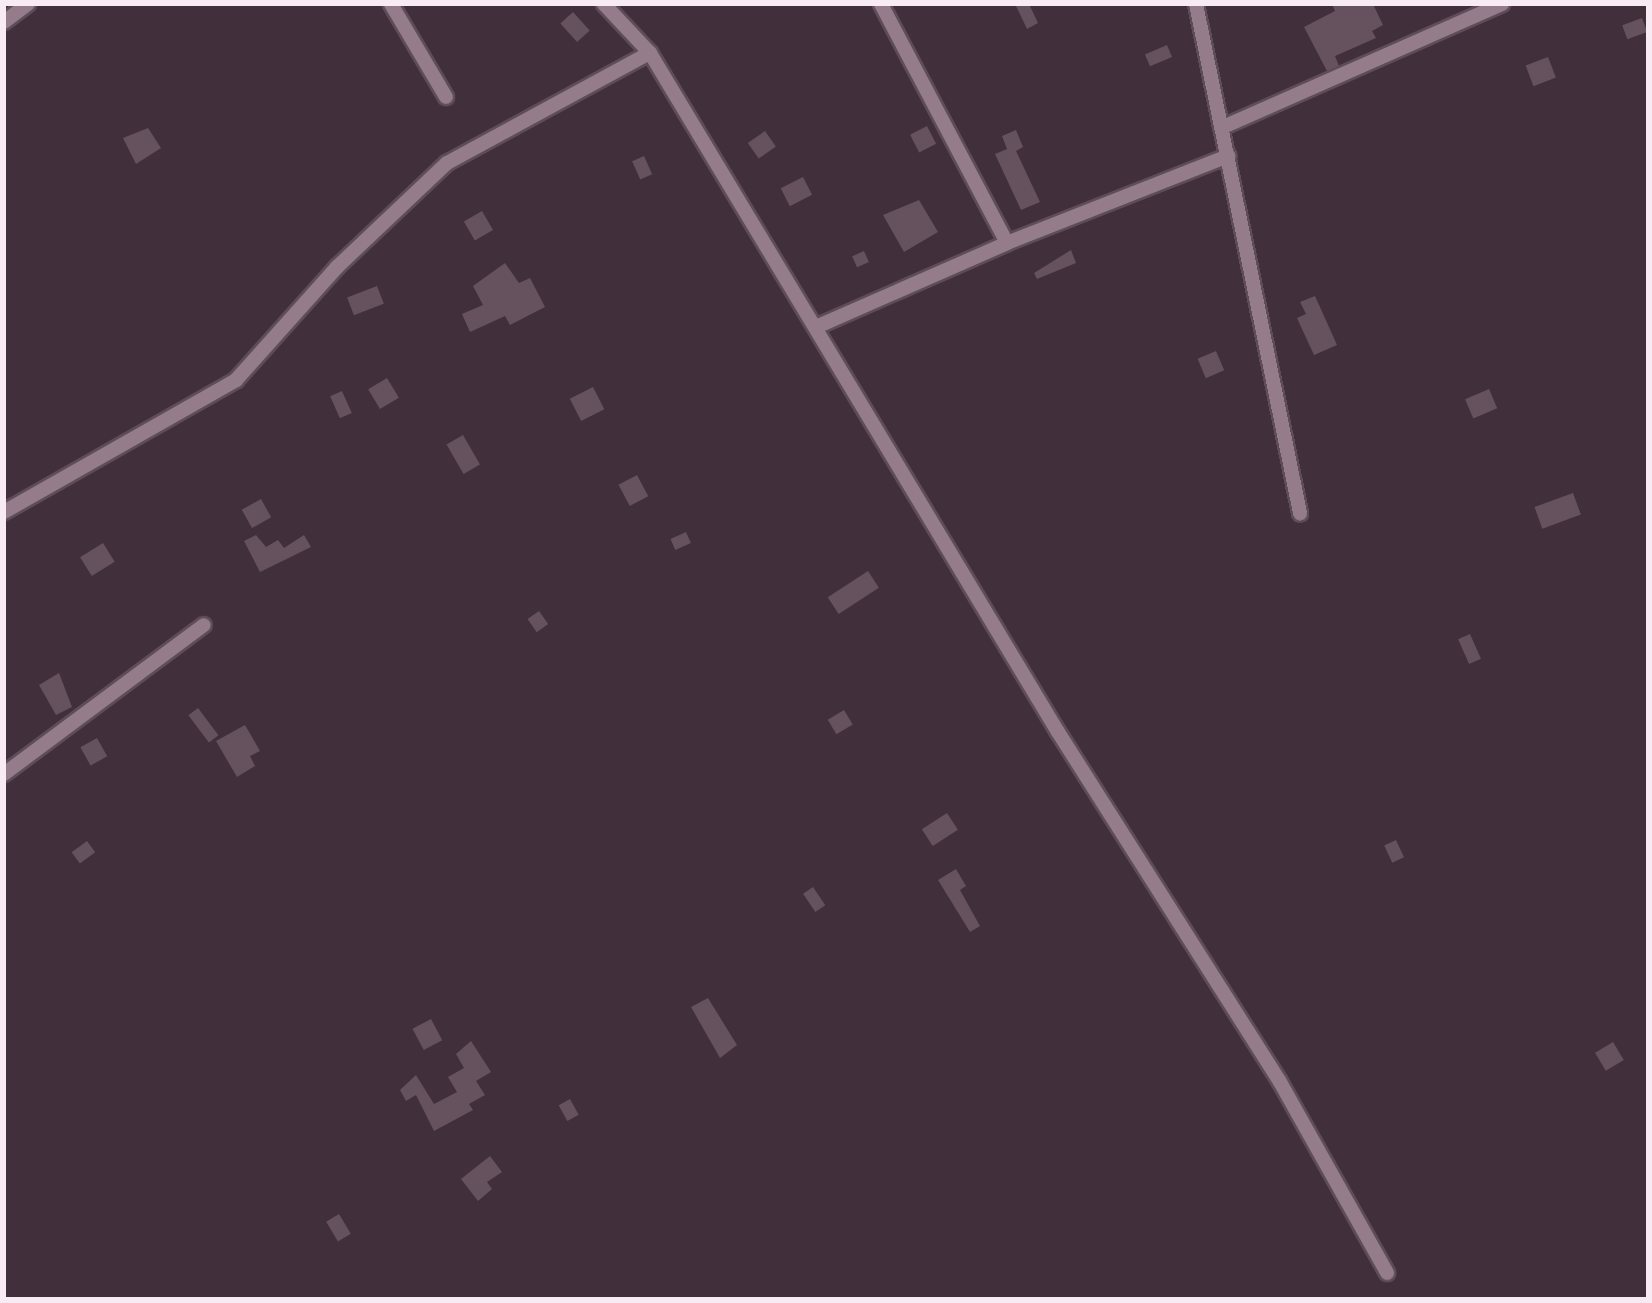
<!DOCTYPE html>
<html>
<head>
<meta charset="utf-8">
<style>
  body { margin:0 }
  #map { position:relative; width:1652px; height:1303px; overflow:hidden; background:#422f3c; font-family:Barlow,sans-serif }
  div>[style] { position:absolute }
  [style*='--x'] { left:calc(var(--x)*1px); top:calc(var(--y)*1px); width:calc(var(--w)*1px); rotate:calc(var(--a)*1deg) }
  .building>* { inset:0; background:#66515f; transform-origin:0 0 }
  .roads { filter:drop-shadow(2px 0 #5e4d59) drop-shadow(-2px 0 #5e4d59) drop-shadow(0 2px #5e4d59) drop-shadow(0 -2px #5e4d59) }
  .street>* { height:14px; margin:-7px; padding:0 7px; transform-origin:7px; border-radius:7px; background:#947c8b }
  span { translate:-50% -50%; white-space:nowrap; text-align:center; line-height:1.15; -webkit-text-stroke:6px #231a20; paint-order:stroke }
  .frame { position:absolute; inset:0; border:6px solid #f8ebf3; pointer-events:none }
</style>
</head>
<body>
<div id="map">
  <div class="building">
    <div style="clip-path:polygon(1015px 4px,1029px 4px,1038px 23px,1027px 29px)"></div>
    <div style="clip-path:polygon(1332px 4px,1373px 4px,1383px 25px,1372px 31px,1376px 38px,1335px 56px,1339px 66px,1327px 71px,1304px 27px,1335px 11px)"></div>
    <div style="left:573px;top:12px;width:25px;height:17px;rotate:48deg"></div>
    <div style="left:1642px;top:18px;width:15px;height:21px;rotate:70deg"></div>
    <div style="left:1167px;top:45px;width:13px;height:24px;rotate:67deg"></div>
    <div style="left:1548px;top:57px;width:22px;height:24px;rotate:69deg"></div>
    <div style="left:927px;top:126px;width:20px;height:19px;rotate:63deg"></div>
    <div style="clip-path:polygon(148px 128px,161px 148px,136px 164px,123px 138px)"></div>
    <div style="clip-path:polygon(1016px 130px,1023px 147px,1016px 151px,1040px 202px,1021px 210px,995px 154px,1007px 149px,1002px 136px)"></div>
    <div style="left:765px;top:131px;width:19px;height:21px;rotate:55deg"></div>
    <div style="left:644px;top:156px;width:20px;height:13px;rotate:66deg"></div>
    <div style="left:803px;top:177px;width:20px;height:25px;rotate:63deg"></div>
    <div style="clip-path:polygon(919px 200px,938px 232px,904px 252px,883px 215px)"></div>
    <div style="left:482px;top:211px;width:22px;height:21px;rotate:60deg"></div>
    <div style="clip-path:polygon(1071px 250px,1076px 263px,1037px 279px,1034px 273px)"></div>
    <div style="left:864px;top:251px;width:12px;height:13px;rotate:66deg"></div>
    <div style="clip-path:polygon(505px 263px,519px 283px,530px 278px,545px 307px,510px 325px,505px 316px,470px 332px,462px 314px,483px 305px,473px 286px)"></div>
    <div style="left:377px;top:286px;width:19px;height:32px;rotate:69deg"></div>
    <div style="clip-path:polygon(1315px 296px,1337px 345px,1314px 355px,1297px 318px,1306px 314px,1300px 302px)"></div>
    <div style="left:1216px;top:351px;width:21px;height:20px;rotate:67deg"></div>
    <div style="left:387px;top:378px;width:23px;height:22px;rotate:59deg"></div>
    <div style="left:593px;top:387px;width:25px;height:26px;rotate:63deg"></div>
    <div style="left:1489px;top:389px;width:21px;height:26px;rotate:67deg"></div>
    <div style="left:342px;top:391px;width:24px;height:13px;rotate:66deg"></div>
    <div style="left:463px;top:435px;width:34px;height:19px;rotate:60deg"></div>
    <div style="left:637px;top:475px;width:24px;height:21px;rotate:62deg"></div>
    <div style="left:1573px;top:493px;width:23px;height:41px;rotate:70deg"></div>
    <div style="left:261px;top:499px;width:21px;height:22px;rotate:61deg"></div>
    <div style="left:686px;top:532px;width:12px;height:17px;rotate:66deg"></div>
    <div style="clip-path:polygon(256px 535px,266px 547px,278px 540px,284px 548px,304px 535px,311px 547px,260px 572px,244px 541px)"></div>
    <div style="left:103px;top:543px;width:22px;height:27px;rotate:58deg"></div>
    <div style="left:868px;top:571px;width:20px;height:48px;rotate:57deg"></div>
    <div style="left:539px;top:611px;width:16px;height:14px;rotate:55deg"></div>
    <div style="left:1470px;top:634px;width:27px;height:13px;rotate:66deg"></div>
    <div style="clip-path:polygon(59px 673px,72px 707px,56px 715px,39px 685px)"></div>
    <div style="left:198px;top:708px;width:34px;height:12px;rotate:53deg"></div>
    <div style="left:844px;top:710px;width:17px;height:19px;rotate:59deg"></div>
    <div style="clip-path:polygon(245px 725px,260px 751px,250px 756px,255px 766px,237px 777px,216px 741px)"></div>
    <div style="left:97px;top:738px;width:21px;height:19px;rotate:61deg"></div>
    <div style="left:947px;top:813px;width:20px;height:30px;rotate:57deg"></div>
    <div style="left:1396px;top:840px;width:19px;height:13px;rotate:65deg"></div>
    <div style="left:87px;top:841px;width:14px;height:19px;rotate:54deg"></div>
    <div style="clip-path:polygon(956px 869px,966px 886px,960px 890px,980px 926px,970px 932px,938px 880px)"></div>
    <div style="left:813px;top:887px;width:22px;height:12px;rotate:56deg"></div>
    <div style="clip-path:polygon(708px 998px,737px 1045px,720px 1058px,691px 1007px)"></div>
    <div style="left:431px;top:1019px;width:24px;height:21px;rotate:62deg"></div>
    <div style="clip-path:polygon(471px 1041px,491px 1072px,476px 1081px,485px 1095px,469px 1104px,473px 1110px,434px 1131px,416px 1095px,406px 1101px,400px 1090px,416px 1075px,434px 1104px,457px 1092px,448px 1077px,464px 1068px,456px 1054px)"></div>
    <div style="left:1613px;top:1042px;width:21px;height:21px;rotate:59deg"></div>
    <div style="left:570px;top:1099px;width:18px;height:13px;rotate:61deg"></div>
    <div style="clip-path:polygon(490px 1156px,502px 1172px,487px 1182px,492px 1189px,478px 1201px,461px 1179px)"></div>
    <div style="left:339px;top:1214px;width:23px;height:15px;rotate:59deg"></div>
  </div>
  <div class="roads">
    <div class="street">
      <div style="--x:391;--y:4;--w:108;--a:59.4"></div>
      <div style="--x:604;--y:4;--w:67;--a:46.8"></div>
      <div style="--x:650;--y:53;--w:792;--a:59"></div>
      <div style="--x:1058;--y:732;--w:414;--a:57.6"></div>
      <div style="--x:1280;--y:1082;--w:219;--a:60.7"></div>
      <div style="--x:881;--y:4;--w:270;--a:62.2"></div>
      <div style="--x:1196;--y:4;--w:520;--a:78.45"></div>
      <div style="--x:4;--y:22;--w:30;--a:-37"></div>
      <div style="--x:1223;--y:127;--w:305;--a:-23.8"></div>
      <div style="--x:816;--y:327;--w:209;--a:-23.7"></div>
      <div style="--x:1007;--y:243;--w:238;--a:-21.5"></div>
      <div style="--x:4;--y:512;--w:267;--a:-29.6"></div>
      <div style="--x:236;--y:380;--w:152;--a:-48.2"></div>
      <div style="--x:337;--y:267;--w:151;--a:-43.4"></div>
      <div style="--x:447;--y:163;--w:231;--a:-28.5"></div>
      <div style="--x:4;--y:774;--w:249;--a:-36.7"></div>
    </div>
  </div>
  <div class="frame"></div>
</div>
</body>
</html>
